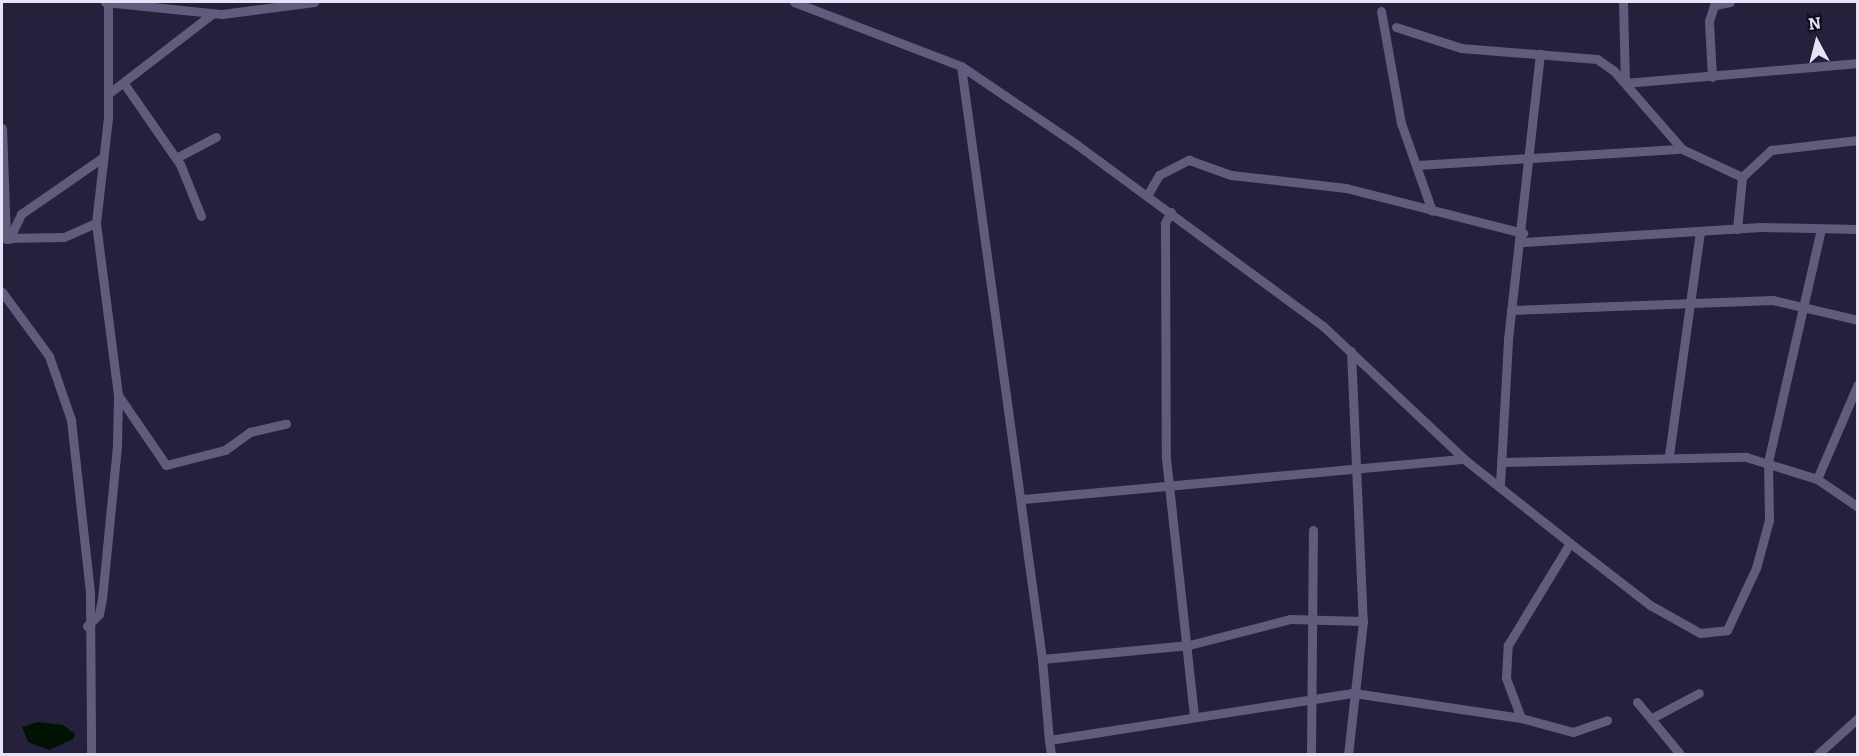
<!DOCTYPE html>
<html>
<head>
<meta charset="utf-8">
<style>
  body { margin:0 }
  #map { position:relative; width:1859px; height:756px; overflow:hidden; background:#25203b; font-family:Bitter,serif }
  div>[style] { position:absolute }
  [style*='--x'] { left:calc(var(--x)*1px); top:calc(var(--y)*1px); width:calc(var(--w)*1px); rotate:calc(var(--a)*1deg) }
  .water>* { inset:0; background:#001204 }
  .minor>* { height:9px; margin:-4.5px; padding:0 4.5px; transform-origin:4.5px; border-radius:4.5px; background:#605c7c }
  span { translate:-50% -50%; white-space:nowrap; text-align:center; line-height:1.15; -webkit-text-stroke:5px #0e0c18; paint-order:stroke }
  .frame { position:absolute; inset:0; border:3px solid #e5e3f6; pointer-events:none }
  .north { position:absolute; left:1787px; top:12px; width:60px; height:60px; -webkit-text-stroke:4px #0e0c18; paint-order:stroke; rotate:353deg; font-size:16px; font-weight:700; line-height:24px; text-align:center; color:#e5e3f6 }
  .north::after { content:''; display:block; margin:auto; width:21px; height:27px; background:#e5e3f6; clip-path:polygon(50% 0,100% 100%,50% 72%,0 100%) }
</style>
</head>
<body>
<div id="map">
  <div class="water">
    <div style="clip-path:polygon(37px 722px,63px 725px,75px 734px,73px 739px,49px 750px,28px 742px,22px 727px)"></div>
  </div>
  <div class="minor">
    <div style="--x:105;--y:2;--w:118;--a:5.9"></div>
    <div style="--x:222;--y:14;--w:93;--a:-7.4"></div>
    <div style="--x:794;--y:2;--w:179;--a:21"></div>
    <div style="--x:961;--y:66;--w:139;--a:34.1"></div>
    <div style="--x:1076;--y:144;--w:307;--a:36.4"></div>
    <div style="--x:1323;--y:326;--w:194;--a:43.3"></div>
    <div style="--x:1464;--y:459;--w:135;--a:38.4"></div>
    <div style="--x:1570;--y:543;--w:101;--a:37.8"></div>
    <div style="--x:1650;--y:605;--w:57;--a:29.2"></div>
    <div style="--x:1700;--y:633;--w:27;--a:-6"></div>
    <div style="--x:1727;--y:630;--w:68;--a:-64.9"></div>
    <div style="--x:1756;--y:568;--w:50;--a:-74.8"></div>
    <div style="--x:1769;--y:520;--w:58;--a:-91"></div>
    <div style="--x:1768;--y:462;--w:239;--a:-77.2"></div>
    <div style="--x:1623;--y:2;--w:81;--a:88.6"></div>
    <div style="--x:1715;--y:5;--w:15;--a:-11"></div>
    <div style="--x:1381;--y:11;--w:114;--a:79.9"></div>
    <div style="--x:1401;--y:123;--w:93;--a:70.6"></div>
    <div style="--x:1396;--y:27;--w:68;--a:17.9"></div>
    <div style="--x:1461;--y:48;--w:136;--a:4.6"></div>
    <div style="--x:1597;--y:59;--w:21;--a:35"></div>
    <div style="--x:1614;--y:71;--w:103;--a:48.9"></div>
    <div style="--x:1682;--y:149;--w:66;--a:25"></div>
    <div style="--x:961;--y:66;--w:599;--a:82.22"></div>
    <div style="--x:1042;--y:659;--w:148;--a:-5.4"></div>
    <div style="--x:1189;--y:645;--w:104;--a:-14.4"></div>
    <div style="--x:1290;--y:619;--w:73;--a:1.6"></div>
    <div style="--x:1363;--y:621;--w:134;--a:96.4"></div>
    <div style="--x:1712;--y:77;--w:56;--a:-93.1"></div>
    <div style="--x:1709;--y:21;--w:20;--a:-72"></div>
    <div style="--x:1625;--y:83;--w:234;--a:-4.9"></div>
    <div style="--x:125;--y:85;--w:96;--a:55.2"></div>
    <div style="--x:180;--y:164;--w:56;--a:68"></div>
    <div style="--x:108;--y:94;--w:131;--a:-37.6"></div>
    <div style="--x:2;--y:128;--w:111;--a:87.9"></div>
    <div style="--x:176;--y:158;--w:45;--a:-27.7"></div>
    <div style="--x:1417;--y:165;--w:265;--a:-3.5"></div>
    <div style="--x:1148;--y:194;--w:22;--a:-60"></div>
    <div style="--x:1159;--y:175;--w:34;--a:-27"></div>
    <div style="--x:1189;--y:160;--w:45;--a:19.7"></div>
    <div style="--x:1231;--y:175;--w:116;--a:6.4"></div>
    <div style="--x:1346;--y:188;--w:183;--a:14.3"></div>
    <div style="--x:1171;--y:212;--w:13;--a:119"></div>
    <div style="--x:1165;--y:223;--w:235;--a:89.8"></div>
    <div style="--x:1166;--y:458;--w:259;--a:83.8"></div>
    <div style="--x:1737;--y:229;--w:52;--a:-84.5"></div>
    <div style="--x:1742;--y:177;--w:40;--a:-43"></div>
    <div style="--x:1771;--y:150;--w:88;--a:-6.6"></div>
    <div style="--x:4;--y:238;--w:60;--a:-1"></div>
    <div style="--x:64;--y:237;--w:35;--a:-24"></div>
    <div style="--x:9;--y:239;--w:28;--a:-64"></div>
    <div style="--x:21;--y:214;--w:98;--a:-34.7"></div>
    <div style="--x:1523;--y:242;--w:238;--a:-3.6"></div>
    <div style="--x:1761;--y:227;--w:97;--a:1.2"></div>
    <div style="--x:2;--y:292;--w:79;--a:53.7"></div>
    <div style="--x:49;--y:356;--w:68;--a:71"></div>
    <div style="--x:71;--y:420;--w:174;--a:83.7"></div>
    <div style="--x:90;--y:593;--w:161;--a:89.6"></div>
    <div style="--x:1511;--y:310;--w:262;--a:-2.2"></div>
    <div style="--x:1773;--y:300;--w:87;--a:13.2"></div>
    <div style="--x:1351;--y:351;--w:270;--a:87.5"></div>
    <div style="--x:118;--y:395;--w:85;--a:55.6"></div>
    <div style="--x:166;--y:465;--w:61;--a:-14.3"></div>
    <div style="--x:225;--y:450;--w:31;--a:-36"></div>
    <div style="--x:250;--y:432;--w:37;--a:-13"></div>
    <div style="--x:1669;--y:455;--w:226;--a:-82.1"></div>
    <div style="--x:1501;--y:462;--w:245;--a:-1.2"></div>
    <div style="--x:1746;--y:457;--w:74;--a:17.2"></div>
    <div style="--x:1817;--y:479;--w:50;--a:34.3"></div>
    <div style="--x:1817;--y:479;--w:103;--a:-66.7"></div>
    <div style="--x:1500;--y:484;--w:145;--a:-86.8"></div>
    <div style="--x:1508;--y:339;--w:287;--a:-83.6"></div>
    <div style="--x:1023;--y:499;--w:443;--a:-5.2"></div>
    <div style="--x:87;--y:626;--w:17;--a:-45"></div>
    <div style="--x:99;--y:614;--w:15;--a:-79"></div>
    <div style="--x:102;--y:599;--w:154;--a:-84.4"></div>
    <div style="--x:117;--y:446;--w:51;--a:-88.9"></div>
    <div style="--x:118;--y:395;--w:173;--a:-97.3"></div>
    <div style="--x:96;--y:223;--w:106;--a:-83.5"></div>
    <div style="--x:108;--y:118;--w:116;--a:-90"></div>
    <div style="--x:1042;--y:659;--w:81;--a:85.1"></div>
    <div style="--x:1049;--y:740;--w:309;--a:-8.8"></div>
    <div style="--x:1354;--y:693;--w:169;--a:8.5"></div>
    <div style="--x:1521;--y:718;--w:54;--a:15.1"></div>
    <div style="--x:1573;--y:732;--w:36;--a:-19"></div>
    <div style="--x:1637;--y:702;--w:67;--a:50.4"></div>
    <div style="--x:1521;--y:718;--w:43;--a:-110.6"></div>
    <div style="--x:1506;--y:678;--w:33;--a:-87"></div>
    <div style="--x:1508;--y:645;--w:119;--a:-58.7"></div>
    <div style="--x:1652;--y:718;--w:53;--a:-28"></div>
    <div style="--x:1049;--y:740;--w:14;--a:82"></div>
    <div style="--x:1311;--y:754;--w:224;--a:-89.5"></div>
    <div style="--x:1818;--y:754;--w:54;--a:-42"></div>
  </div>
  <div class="frame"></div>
  <div class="north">N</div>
</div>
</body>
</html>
